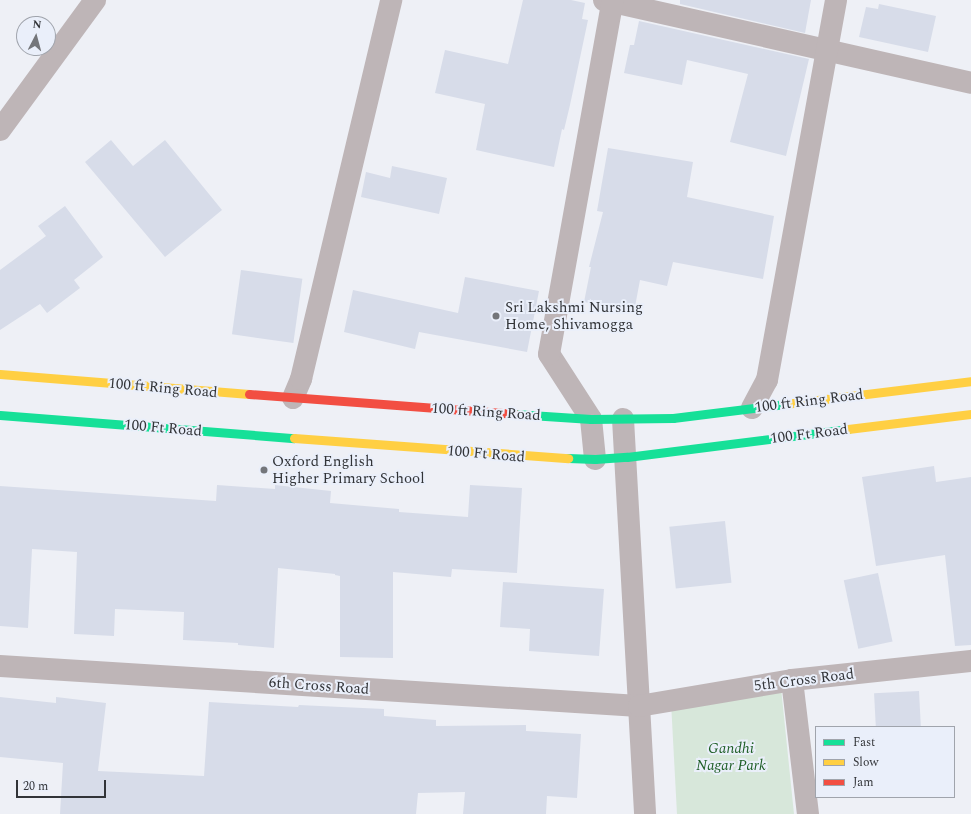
<!DOCTYPE html>
<html>
<head>
<meta charset="utf-8">
<style>
  body { margin:0 }
  #map { position:relative; width:971px; height:814px; overflow:hidden; background:#eef0f6; font-family:Spectral,serif }
  div>[style] { position:absolute }
  [style*='--x'] { left:calc(var(--x)*1px); top:calc(var(--y)*1px); width:calc(var(--w)*1px); rotate:calc(var(--a)*1deg) }
  .green>* { inset:0; background:#d7e7da }
  .building>* { inset:0; background:#d7dce9; transform-origin:0 0 }
  .street>* { height:22px; margin:-11px; padding:0 11px; transform-origin:11px; border-radius:11px; background:#beb5b7 }
  .fast>* { height:9px; margin:-4.5px; padding:0 4.5px; transform-origin:4.5px; border-radius:4.5px; background:#16e098 }
  .slow>* { height:9px; margin:-4.5px; padding:0 4.5px; transform-origin:4.5px; border-radius:4.5px; background:#ffcf43 }
  .jam>* { height:9px; margin:-4.5px; padding:0 4.5px; transform-origin:4.5px; border-radius:4.5px; background:#f24e42 }
  .dots>* { width:11px; height:11px; translate:-50% -50%; box-sizing:border-box; border:2px solid #eaeffa; border-radius:50% }
  span { translate:-50% -50%; white-space:nowrap; text-align:center; line-height:1.15; -webkit-text-stroke:4px #eaeffa; paint-order:stroke }
  .poi-label { font-size:15px; color:#323438 }
  .left { translate:0 -50%; text-align:left }
  .street-label { font-size:15px; color:#323438 }
  .park-label { font-size:15px; color:#1f5f27; font-style:italic }
  .legend { position:absolute; left:815px; top:726px; width:140px; height:72px; box-sizing:border-box; background:#eaeffa; border:1px solid #a0a4ac; margin:0; padding:5px 7px; list-style:none; font-size:12px; color:#323438 }
  .legend li { display:flex; align-items:center; gap:8px; height:20px }
  .legend b { width:20px; border:1px solid #a0a4ac }
  .north { position:absolute; left:16px; top:16px; width:40px; height:40px; box-sizing:border-box; background:#eaeffa; border:1px solid #a0a4ac; border-radius:50%; rotate:6deg; font-size:11px; font-weight:700; line-height:16px; text-align:center; color:#323438 }
  .north::after { content:''; display:block; margin:auto; width:14px; height:18px; background:#74767a; clip-path:polygon(50% 0,100% 100%,50% 72%,0 100%) }
  .scale { position:absolute; left:16px; top:780px; width:90px; height:18px; box-sizing:border-box; border:2px solid #323438; border-top:0; padding-left:5px; font-size:12px; line-height:14px; white-space:nowrap; color:#323438; -webkit-text-stroke:3px #eaeffa; paint-order:stroke }
</style>
</head>
<body>
<div id="map">
  <div class="green">
    <div style="clip-path:polygon(780px 678px,794px 814px,677px 814px,671px 702px)"></div>
  </div>
  <div class="building">
    <div style="clip-path:polygon(523px 0,571px 0,585px 3px,582px 19px,588px 20px,570px 105px,564px 130px,562px 129px,554px 167px,476px 150px,485px 104px,435px 93px,445px 50px,508px 64px)"></div>
    <div style="clip-path:polygon(680px 0,811px 0,805px 33px,680px 4px)"></div>
    <div style="clip-path:polygon(879px 4px,936px 16px,928px 52px,859px 37px,866px 7px,878px 9px)"></div>
    <div style="clip-path:polygon(639px 21px,809px 59px,786px 156px,730px 142px,748px 74px,687px 60px,682px 85px,624px 73px,630px 45px,634px 45px)"></div>
    <div style="clip-path:polygon(111px 140px,133px 166px,165px 140px,222px 210px,165px 257px,85px 162px)"></div>
    <div style="clip-path:polygon(608px 148px,693px 162px,687px 197px,774px 216px,763px 279px,673px 262px,667px 286px,640px 280px,634px 312px,584px 302px,591px 267px,589px 267px,603px 212px,597px 211px)"></div>
    <div style="clip-path:polygon(392px 166px,447px 178px,439px 214px,361px 197px,366px 172px,390px 178px)"></div>
    <div style="clip-path:polygon(65px 206px,103px 257px,74px 280px,80px 288px,47px 313px,40px 304px,0 330px,0 270px,46px 236px,38px 226px)"></div>
    <div style="left:241px;top:270px;width:62px;height:65px;rotate:8deg"></div>
    <div style="clip-path:polygon(465px 277px,539px 291px,527px 352px,419px 332px,415px 349px,344px 332px,353px 290px,458px 313px)"></div>
    <div style="clip-path:polygon(934px 466px,936px 482px,971px 477px,971px 645px,955px 646px,945px 555px,876px 566px,862px 477px)"></div>
    <div style="clip-path:polygon(217px 485px,275px 489px,275px 485px,331px 491px,330px 503px,399px 509px,399px 512px,468px 517px,470px 485px,522px 488px,517px 573px,452px 569px,451px 577px,393px 572px,393px 658px,340px 657px,340px 576px,335px 575px,335px 574px,278px 568px,274px 648px,238px 645px,238px 643px,183px 640px,184px 612px,115px 609px,114px 636px,74px 634px,77px 552px,32px 549px,28px 628px,0 626px,0 486px,216px 501px)"></div>
    <div style="left:725px;top:521px;width:62px;height:56px;rotate:84deg"></div>
    <div style="left:878px;top:573px;width:70px;height:35px;rotate:78deg"></div>
    <div style="clip-path:polygon(503px 582px,604px 589px,599px 656px,529px 651px,530px 629px,500px 627px)"></div>
    <div style="left:919px;top:691px;width:36px;height:45px;rotate:87deg"></div>
    <div style="clip-path:polygon(0 697px,56px 703px,56px 697px,106px 703px,98px 771px,204px 776px,209px 702px,298px 707px,299px 705px,384px 709px,384px 716px,436px 720px,436px 726px,526px 725px,526px 731px,581px 734px,577px 798px,547px 796px,546px 814px,463px 814px,465px 792px,418px 793px,416px 814px,60px 814px,63px 763px,0 757px)"></div>
  </div>
  <div class="street">
    <div style="--x:604;--y:0;--w:376;--a:12.7"></div>
    <div style="--x:0;--y:130;--w:161;--a:-53.8"></div>
    <div style="--x:293;--y:398;--w:21;--a:-67"></div>
    <div style="--x:301;--y:379;--w:390;--a:-76.6"></div>
    <div style="--x:752;--y:408;--w:32;--a:-62"></div>
    <div style="--x:767;--y:380;--w:386;--a:-79.7"></div>
    <div style="--x:623;--y:419;--w:396;--a:86.8"></div>
    <div style="--x:595;--y:459;--w:40;--a:-95.7"></div>
    <div style="--x:591;--y:419;--w:77;--a:-122.9"></div>
    <div style="--x:549;--y:354;--w:360;--a:-79.8"></div>
    <div style="--x:0;--y:666;--w:640;--a:3.58"></div>
    <div style="--x:639;--y:706;--w:155;--a:-9.6"></div>
    <div style="--x:792;--y:680;--w:180;--a:-6.1"></div>
    <div style="--x:792;--y:680;--w:135;--a:83.2"></div>
  </div>
  <div class="fast">
    <div style="--x:515;--y:414;--w:76;--a:3.8"></div>
    <div style="--x:591;--y:419;--w:82;--a:-0.7"></div>
    <div style="--x:673;--y:418;--w:113;--a:-7.1"></div>
    <div style="--x:0;--y:415;--w:295;--a:4.5"></div>
    <div style="--x:568;--y:458;--w:27;--a:2"></div>
    <div style="--x:595;--y:459;--w:32;--a:-4"></div>
    <div style="--x:627;--y:457;--w:223;--a:-7.2"></div>
  </div>
  <div class="slow">
    <div style="--x:0;--y:374;--w:250;--a:4.6"></div>
    <div style="--x:785;--y:404;--w:187;--a:-7"></div>
    <div style="--x:848;--y:429;--w:124;--a:-7"></div>
    <div style="--x:294;--y:438;--w:275;--a:4.2"></div>
  </div>
  <div class="jam">
    <div style="--x:249;--y:394;--w:267;--a:4.3"></div>
  </div>
  <div class="dots">
    <div style="left:496px;top:316px;background:#74767a"></div>
    <div style="left:264px;top:470px;background:#74767a"></div>
  </div>
  <div class="poi-label">
    <span class="left" style="left:505px;top:316px">Sri Lakshmi Nursing<br>Home, Shivamogga</span>
    <span class="left" style="left:272px;top:470px">Oxford English<br>Higher Primary School</span>
  </div>
  <div class="street-label">
    <span style="left:163px;top:388px;rotate:5deg">100 ft Ring Road</span>
    <span style="left:809px;top:401px;rotate:-7deg">100 ft Ring Road</span>
    <span style="left:486px;top:412px;rotate:4deg">100 ft Ring Road</span>
    <span style="left:163px;top:428px;rotate:5deg">100 Ft Road</span>
    <span style="left:809px;top:434px;rotate:-7deg">100 Ft Road</span>
    <span style="left:486px;top:454px;rotate:5deg">100 Ft Road</span>
    <span style="left:804px;top:680px;rotate:-7deg">5th Cross Road</span>
    <span style="left:319px;top:686px;rotate:4deg">6th Cross Road</span>
  </div>
  <div class="park-label">
    <span style="left:731px;top:757px">Gandhi<br>Nagar Park</span>
  </div>
  <ul class="legend">
  <li><b style="height:5px;background:#16e098"></b>Fast</li>
  <li><b style="height:5px;background:#ffcf43"></b>Slow</li>
  <li><b style="height:5px;background:#f24e42"></b>Jam</li>
  </ul>
  <div class="north">N</div>
  <div class="scale">20 m</div>
</div>
</body>
</html>
